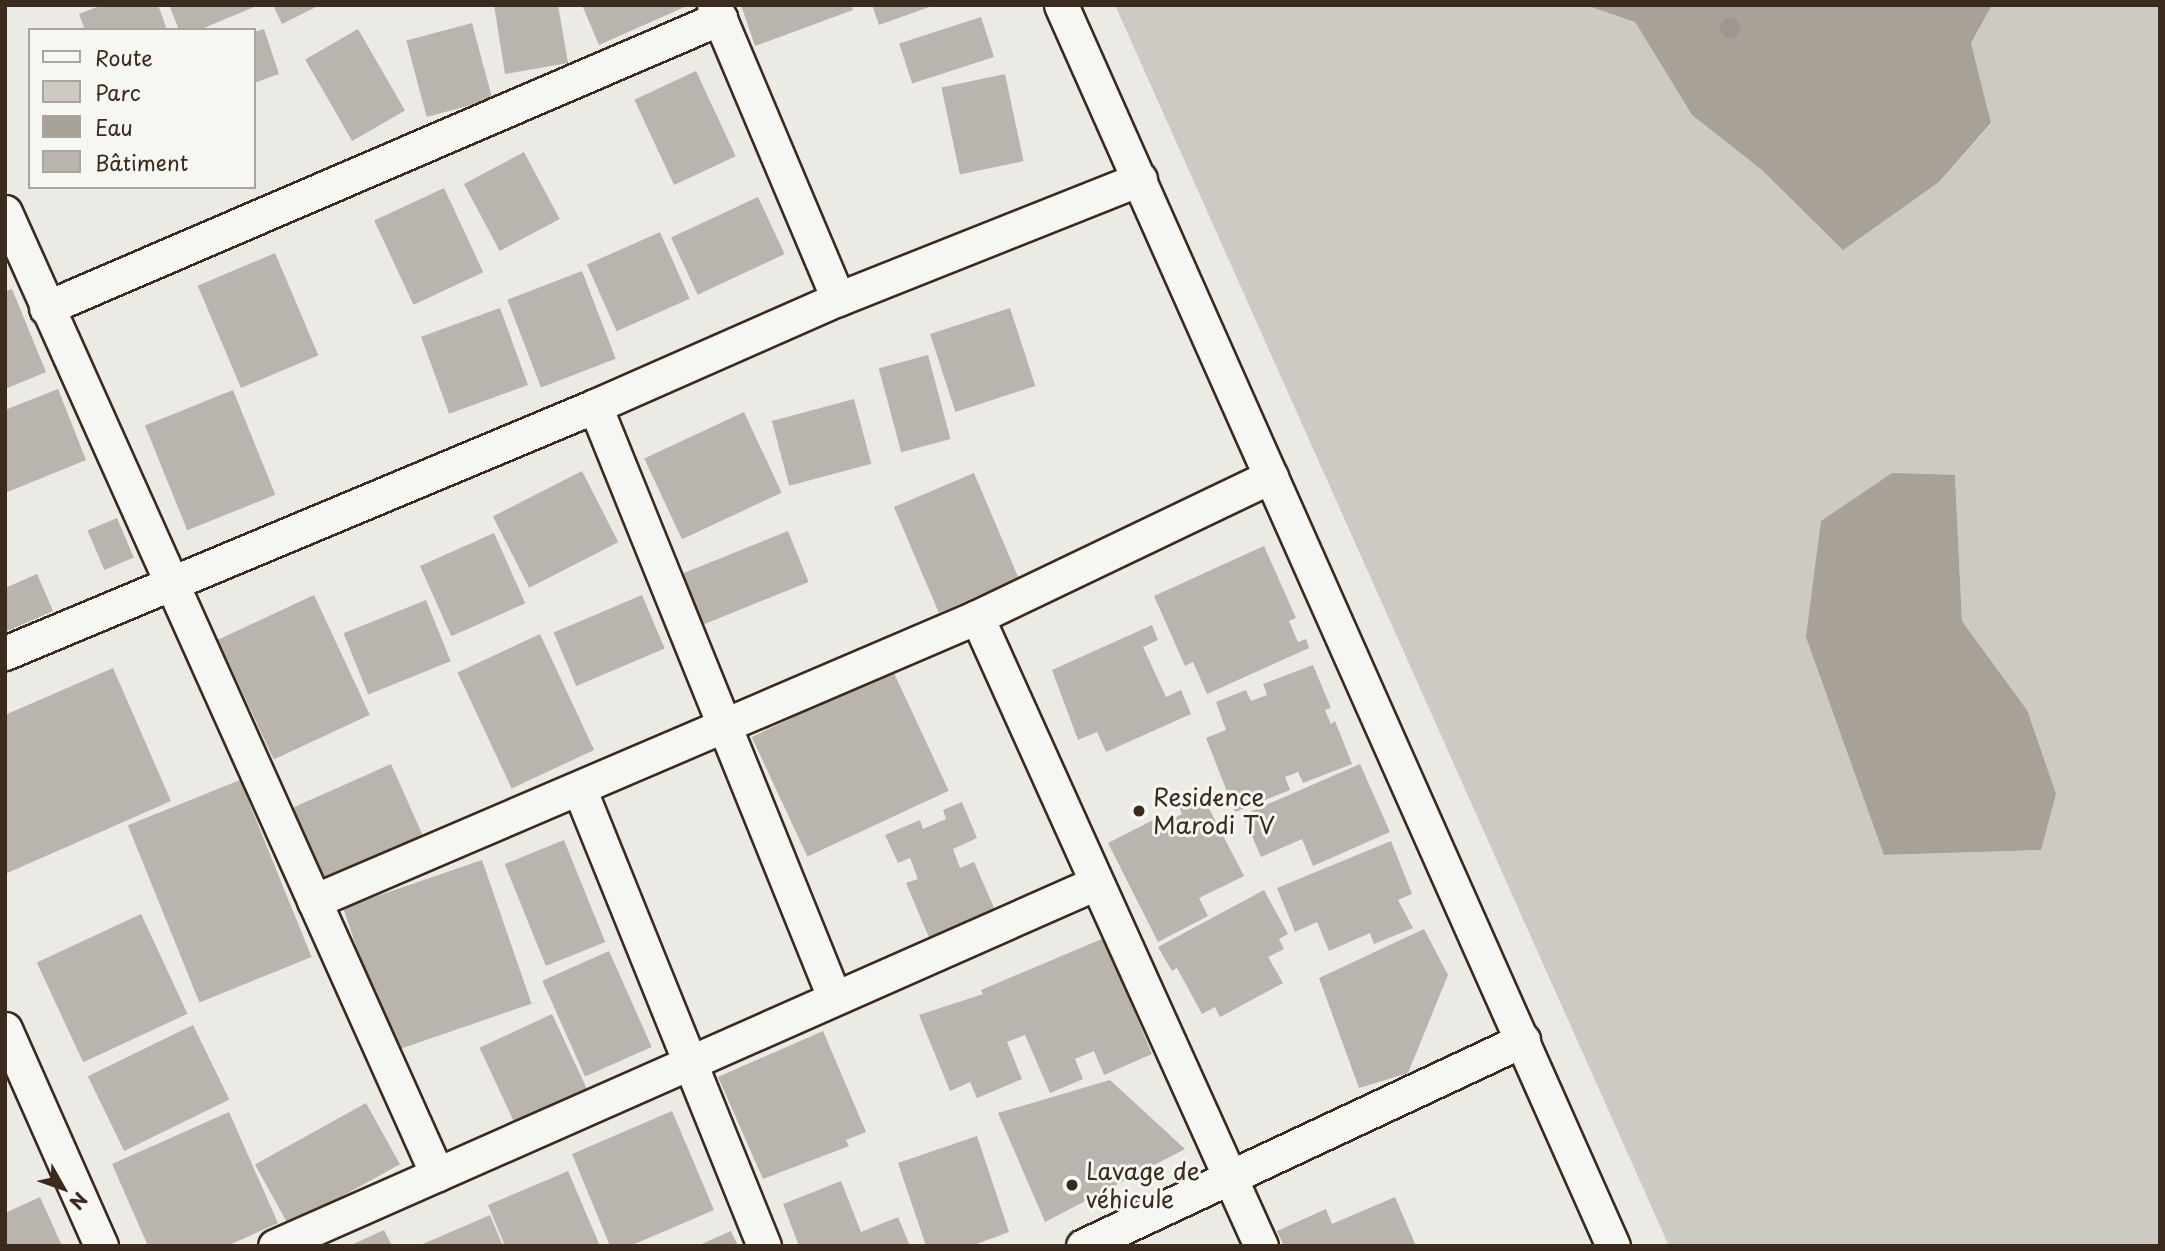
<!DOCTYPE html>
<html>
<head>
<meta charset="utf-8">
<style>
  body { margin:0 }
  #map { position:relative; width:2165px; height:1251px; overflow:hidden; background:#ebeae5; font-family:"Playpen Sans",sans-serif }
  div>[style] { position:absolute }
  [style*='--x'] { left:calc(var(--x)*1px); top:calc(var(--y)*1px); width:calc(var(--w)*1px); rotate:calc(var(--a)*1deg) }
  .green>* { inset:0; background:#cdcac4 }
  .water>* { inset:0; background:#a8a198 }
  .building>* { inset:0; background:#bab4ae; transform-origin:0 0 }
  .roads { filter:drop-shadow(2px 0 #3b2a1e) drop-shadow(-2px 0 #3b2a1e) drop-shadow(0 2px #3b2a1e) drop-shadow(0 -2px #3b2a1e) }
  .street>* { height:33px; margin:-16.5px; padding:0 16.5px; transform-origin:16.5px; border-radius:16.5px; background:#f6f6f2 }
  .trees>* { width:20px; height:20px; margin:-10px; border-radius:50%; background:#9f968f }
  .dots>* { width:19px; height:19px; translate:-50% -50%; box-sizing:border-box; border:4px solid #f6f6f2; border-radius:50% }
  span { translate:-50% -50%; white-space:nowrap; text-align:center; line-height:1.15; -webkit-text-stroke:6px #f6f6f2; paint-order:stroke }
  .poi-label { font-size:24px; color:#3b2a1e }
  .left { translate:0 -50%; text-align:left }
  .frame { position:absolute; inset:0; border:7px solid #3b2a1e; pointer-events:none }
  .legend { position:absolute; left:28px; top:28px; width:228px; height:161px; box-sizing:border-box; background:#f6f6f2; border:2px solid #aba49d; margin:0; padding:9px 12px; list-style:none; font-size:21px; color:#3b2a1e }
  .legend li { display:flex; align-items:center; gap:14px; height:35px }
  .legend b { width:35px; border:2px solid #aba49d }
  .north { position:absolute; left:28px; top:1153px; width:70px; height:70px; -webkit-text-stroke:5px #f6f6f2; paint-order:stroke; rotate:130deg; font-size:19px; font-weight:700; line-height:28px; text-align:center; color:#3b2a1e }
  .north::after { content:''; display:block; margin:auto; width:24px; height:32px; background:#3b2a1e; clip-path:polygon(50% 0,100% 100%,50% 72%,0 100%) }
</style>
</head>
<body>
<div id="map">
  <div class="green">
    <div style="clip-path:polygon(evenodd,1115px 5px,1585px 5px,1635px 22px,1692px 115px,1763px 171px,1900px 209px,1939px 182px,1991px 124px,1971px 43px,1992px 5px,2160px 5px,2160px 1246px,1669px 1246px,1115px 5px,1955px 476px,1962px 621px,2027px 710px,2040px 850px,1885px 855px,1955px 476px)"></div>
  </div>
  <div class="water">
    <div style="clip-path:polygon(1585px 5px,1992px 5px,1971px 43px,1991px 123px,1939px 182px,1843px 250px,1763px 171px,1692px 115px,1635px 22px)"></div>
    <div style="clip-path:polygon(1892px 473px,1955px 475px,1962px 621px,2027px 710px,2056px 794px,2041px 850px,1884px 855px,1806px 637px,1821px 521px)"></div>
  </div>
  <div class="building">
    <div style="clip-path:polygon(102px 5px,158px 5px,167px 30px,85px 30px,79px 14px)"></div>
    <div style="clip-path:polygon(169px 5px,259px 5px,199px 30px,179px 30px)"></div>
    <div style="clip-path:polygon(273px 5px,320px 5px,282px 24px)"></div>
    <div style="clip-path:polygon(494px 5px,558px 5px,568px 63px,505px 74px)"></div>
    <div style="clip-path:polygon(582px 5px,689px 5px,599px 45px)"></div>
    <div style="clip-path:polygon(741px 5px,852px 5px,853px 10px,755px 46px)"></div>
    <div style="clip-path:polygon(872px 5px,932px 5px,932px 6px,879px 25px)"></div>
    <div style="left:981px;top:17px;width:42px;height:86px;rotate:72deg"></div>
    <div style="left:472px;top:23px;width:79px;height:68px;rotate:75deg"></div>
    <div style="clip-path:polygon(264px 29px,279px 74px,254px 83px,254px 32px)"></div>
    <div style="left:358px;top:29px;width:94px;height:61px;rotate:60deg"></div>
    <div style="left:696px;top:71px;width:94px;height:68px;rotate:65deg"></div>
    <div style="left:1005px;top:74px;width:89px;height:65px;rotate:78deg"></div>
    <div style="left:524px;top:152px;width:76px;height:68px;rotate:62deg"></div>
    <div style="left:444px;top:188px;width:93px;height:77px;rotate:65deg"></div>
    <div style="left:758px;top:197px;width:63px;height:96px;rotate:65deg"></div>
    <div style="left:660px;top:232px;width:73px;height:80px;rotate:66deg"></div>
    <div style="left:275px;top:253px;width:111px;height:84px;rotate:67deg"></div>
    <div style="left:582px;top:271px;width:94px;height:80px;rotate:69deg"></div>
    <div style="clip-path:polygon(12px 289px,46px 372px,5px 389px,5px 291px)"></div>
    <div style="left:500px;top:308px;width:82px;height:84px;rotate:70deg"></div>
    <div style="left:1010px;top:308px;width:82px;height:84px;rotate:72deg"></div>
    <div style="left:928px;top:355px;width:87px;height:51px;rotate:75deg"></div>
    <div style="clip-path:polygon(58px 389px,86px 460px,5px 493px,5px 410px)"></div>
    <div style="left:233px;top:390px;width:113px;height:95px;rotate:68deg"></div>
    <div style="left:854px;top:399px;width:67px;height:85px;rotate:75deg"></div>
    <div style="left:744px;top:412px;width:89px;height:110px;rotate:65deg"></div>
    <div style="left:582px;top:471px;width:80px;height:100px;rotate:63deg"></div>
    <div style="left:974px;top:473px;width:115px;height:87px;rotate:67deg"></div>
    <div style="left:117px;top:518px;width:43px;height:32px;rotate:67deg"></div>
    <div style="left:788px;top:531px;width:55px;height:115px;rotate:68deg"></div>
    <div style="left:494px;top:533px;width:77px;height:81px;rotate:66deg"></div>
    <div style="clip-path:polygon(1264px 546px,1296px 618px,1289px 621px,1298px 642px,1306px 639px,1309px 648px,1207px 694px,1193px 662px,1185px 666px,1154px 596px)"></div>
    <div style="clip-path:polygon(37px 574px,53px 611px,5px 632px,5px 588px)"></div>
    <div style="left:314px;top:595px;width:132px;height:106px;rotate:65deg"></div>
    <div style="left:642px;top:595px;width:58px;height:96px;rotate:67deg"></div>
    <div style="left:426px;top:600px;width:66px;height:89px;rotate:68deg"></div>
    <div style="clip-path:polygon(1152px 625px,1158px 640px,1143px 647px,1166px 697px,1181px 690px,1191px 714px,1106px 752px,1097px 732px,1078px 740px,1052px 670px)"></div>
    <div style="left:540px;top:634px;width:128px;height:91px;rotate:65deg"></div>
    <div style="clip-path:polygon(1313px 665px,1331px 708px,1325px 710px,1331px 724px,1335px 721px,1352px 764px,1303px 783px,1298px 772px,1285px 777px,1290px 790px,1235px 812px,1206px 738px,1226px 730px,1216px 702px,1246px 690px,1251px 701px,1267px 695px,1263px 684px)"></div>
    <div style="clip-path:polygon(113px 668px,171px 801px,5px 874px,5px 715px)"></div>
    <div style="left:893px;top:671px;width:132px;height:156px;rotate:65deg"></div>
    <div style="left:391px;top:764px;width:82px;height:107px;rotate:66deg"></div>
    <div style="clip-path:polygon(1360px 764px,1390px 832px,1313px 866px,1302px 839px,1261px 857px,1243px 815px)"></div>
    <div style="left:240px;top:780px;width:191px;height:121px;rotate:68deg"></div>
    <div style="clip-path:polygon(1202px 795px,1244px 876px,1199px 898px,1208px 916px,1158px 942px,1108px 843px,1159px 817px,1163px 824px,1182px 814px,1179px 807px)"></div>
    <div style="clip-path:polygon(962px 802px,977px 838px,953px 849px,960px 868px,974px 862px,999px 919px,933px 947px,906px 883px,918px 879px,910px 858px,898px 863px,885px 835px,920px 820px,923px 829px,946px 819px,943px 810px)"></div>
    <div style="left:564px;top:840px;width:110px;height:64px;rotate:68deg"></div>
    <div style="clip-path:polygon(1391px 841px,1412px 894px,1398px 900px,1413px 928px,1374px 944px,1370px 933px,1329px 951px,1317px 922px,1295px 932px,1277px 888px)"></div>
    <div style="left:482px;top:860px;width:152px;height:147px;rotate:71deg"></div>
    <div style="clip-path:polygon(1264px 890px,1288px 934px,1279px 939px,1284px 949px,1268px 957px,1283px 983px,1220px 1017px,1215px 1007px,1202px 1014px,1177px 968px,1172px 971px,1158px 947px)"></div>
    <div style="left:141px;top:914px;width:110px;height:115px;rotate:65deg"></div>
    <div style="clip-path:polygon(1424px 929px,1448px 975px,1408px 1073px,1359px 1088px,1319px 978px)"></div>
    <div style="clip-path:polygon(1104px 938px,1152px 1054px,1104px 1075px,1094px 1051px,1075px 1059px,1083px 1079px,1050px 1093px,1025px 1035px,1007px 1042px,1022px 1079px,977px 1098px,970px 1082px,950px 1091px,919px 1015px,983px 994px,981px 990px)"></div>
    <div style="left:609px;top:951px;width:105px;height:73px;rotate:66deg"></div>
    <div style="left:552px;top:1014px;width:91px;height:80px;rotate:65deg"></div>
    <div style="left:193px;top:1025px;width:83px;height:117px;rotate:64deg"></div>
    <div style="clip-path:polygon(823px 1031px,866px 1132px,846px 1140px,849px 1146px,763px 1179px,718px 1077px)"></div>
    <div style="clip-path:polygon(1110px 1080px,1185px 1149px,1045px 1222px,998px 1113px)"></div>
    <div style="left:366px;top:1103px;width:70px;height:127px;rotate:61deg"></div>
    <div style="clip-path:polygon(672px 1111px,714px 1210px,630px 1246px,610px 1246px,572px 1154px)"></div>
    <div style="clip-path:polygon(229px 1112px,278px 1223px,227px 1246px,148px 1246px,112px 1164px)"></div>
    <div style="clip-path:polygon(977px 1136px,1009px 1232px,971px 1246px,926px 1246px,898px 1163px)"></div>
    <div style="clip-path:polygon(568px 1171px,600px 1246px,505px 1246px,488px 1205px)"></div>
    <div style="clip-path:polygon(841px 1181px,861px 1232px,898px 1217px,910px 1246px,799px 1246px,783px 1204px)"></div>
    <div style="clip-path:polygon(40px 1197px,62px 1246px,5px 1246px,5px 1213px)"></div>
    <div style="clip-path:polygon(1395px 1197px,1416px 1246px,1284px 1246px,1277px 1231px,1326px 1209px,1332px 1224px)"></div>
    <div style="clip-path:polygon(490px 1215px,503px 1246px,418px 1246px)"></div>
    <div style="clip-path:polygon(384px 1230px,392px 1246px,349px 1246px)"></div>
    <div style="clip-path:polygon(731px 1231px,738px 1246px,697px 1246px)"></div>
  </div>
  <div class="roads">
    <div class="street">
      <div style="--x:714;--y:5;--w:319;--a:67.1"></div>
      <div style="--x:1061;--y:5;--w:1358;--a:66.02"></div>
      <div style="--x:5;--y:212;--w:1055;--a:65.82"></div>
      <div style="--x:46;--y:308;--w:734;--a:-23.28"></div>
      <div style="--x:595;--y:406;--w:637;--a:67.98"></div>
      <div style="--x:977;--y:617;--w:690;--a:65.7"></div>
      <div style="--x:5;--y:653;--w:640;--a:-22.72"></div>
      <div style="--x:595;--y:406;--w:266;--a:-23.8"></div>
      <div style="--x:838;--y:299;--w:325;--a:-21.7"></div>
      <div style="--x:579;--y:788;--w:494;--a:68"></div>
      <div style="--x:314;--y:901;--w:721;--a:-23.19"></div>
      <div style="--x:977;--y:617;--w:326;--a:-25.6"></div>
      <div style="--x:5;--y:1029;--w:237;--a:66.1"></div>
      <div style="--x:275;--y:1246;--w:898;--a:-23.85"></div>
      <div style="--x:1083;--y:1246;--w:486;--a:-25.1"></div>
    </div>
  </div>
  <div class="trees">
    <div style="left:1730px;top:28px"></div>
  </div>
  <div class="dots">
    <div style="left:1139px;top:811px;background:#3b2a1e"></div>
    <div style="left:1072px;top:1185px;background:#3b2a1e"></div>
  </div>
  <div class="poi-label">
    <span class="left" style="left:1153px;top:811px">Residence<br>Marodi TV</span>
    <span class="left" style="left:1086px;top:1185px">Lavage de<br>véhicule</span>
  </div>
  <div class="frame"></div>
  <ul class="legend">
  <li><b style="height:9px;background:#f6f6f2"></b>Route</li>
  <li><b style="height:19px;background:#cdcac4"></b>Parc</li>
  <li><b style="height:19px;background:#a8a198"></b>Eau</li>
  <li><b style="height:19px;background:#bab4ae"></b>Bâtiment</li>
  </ul>
  <div class="north">N</div>
</div>
</body>
</html>
